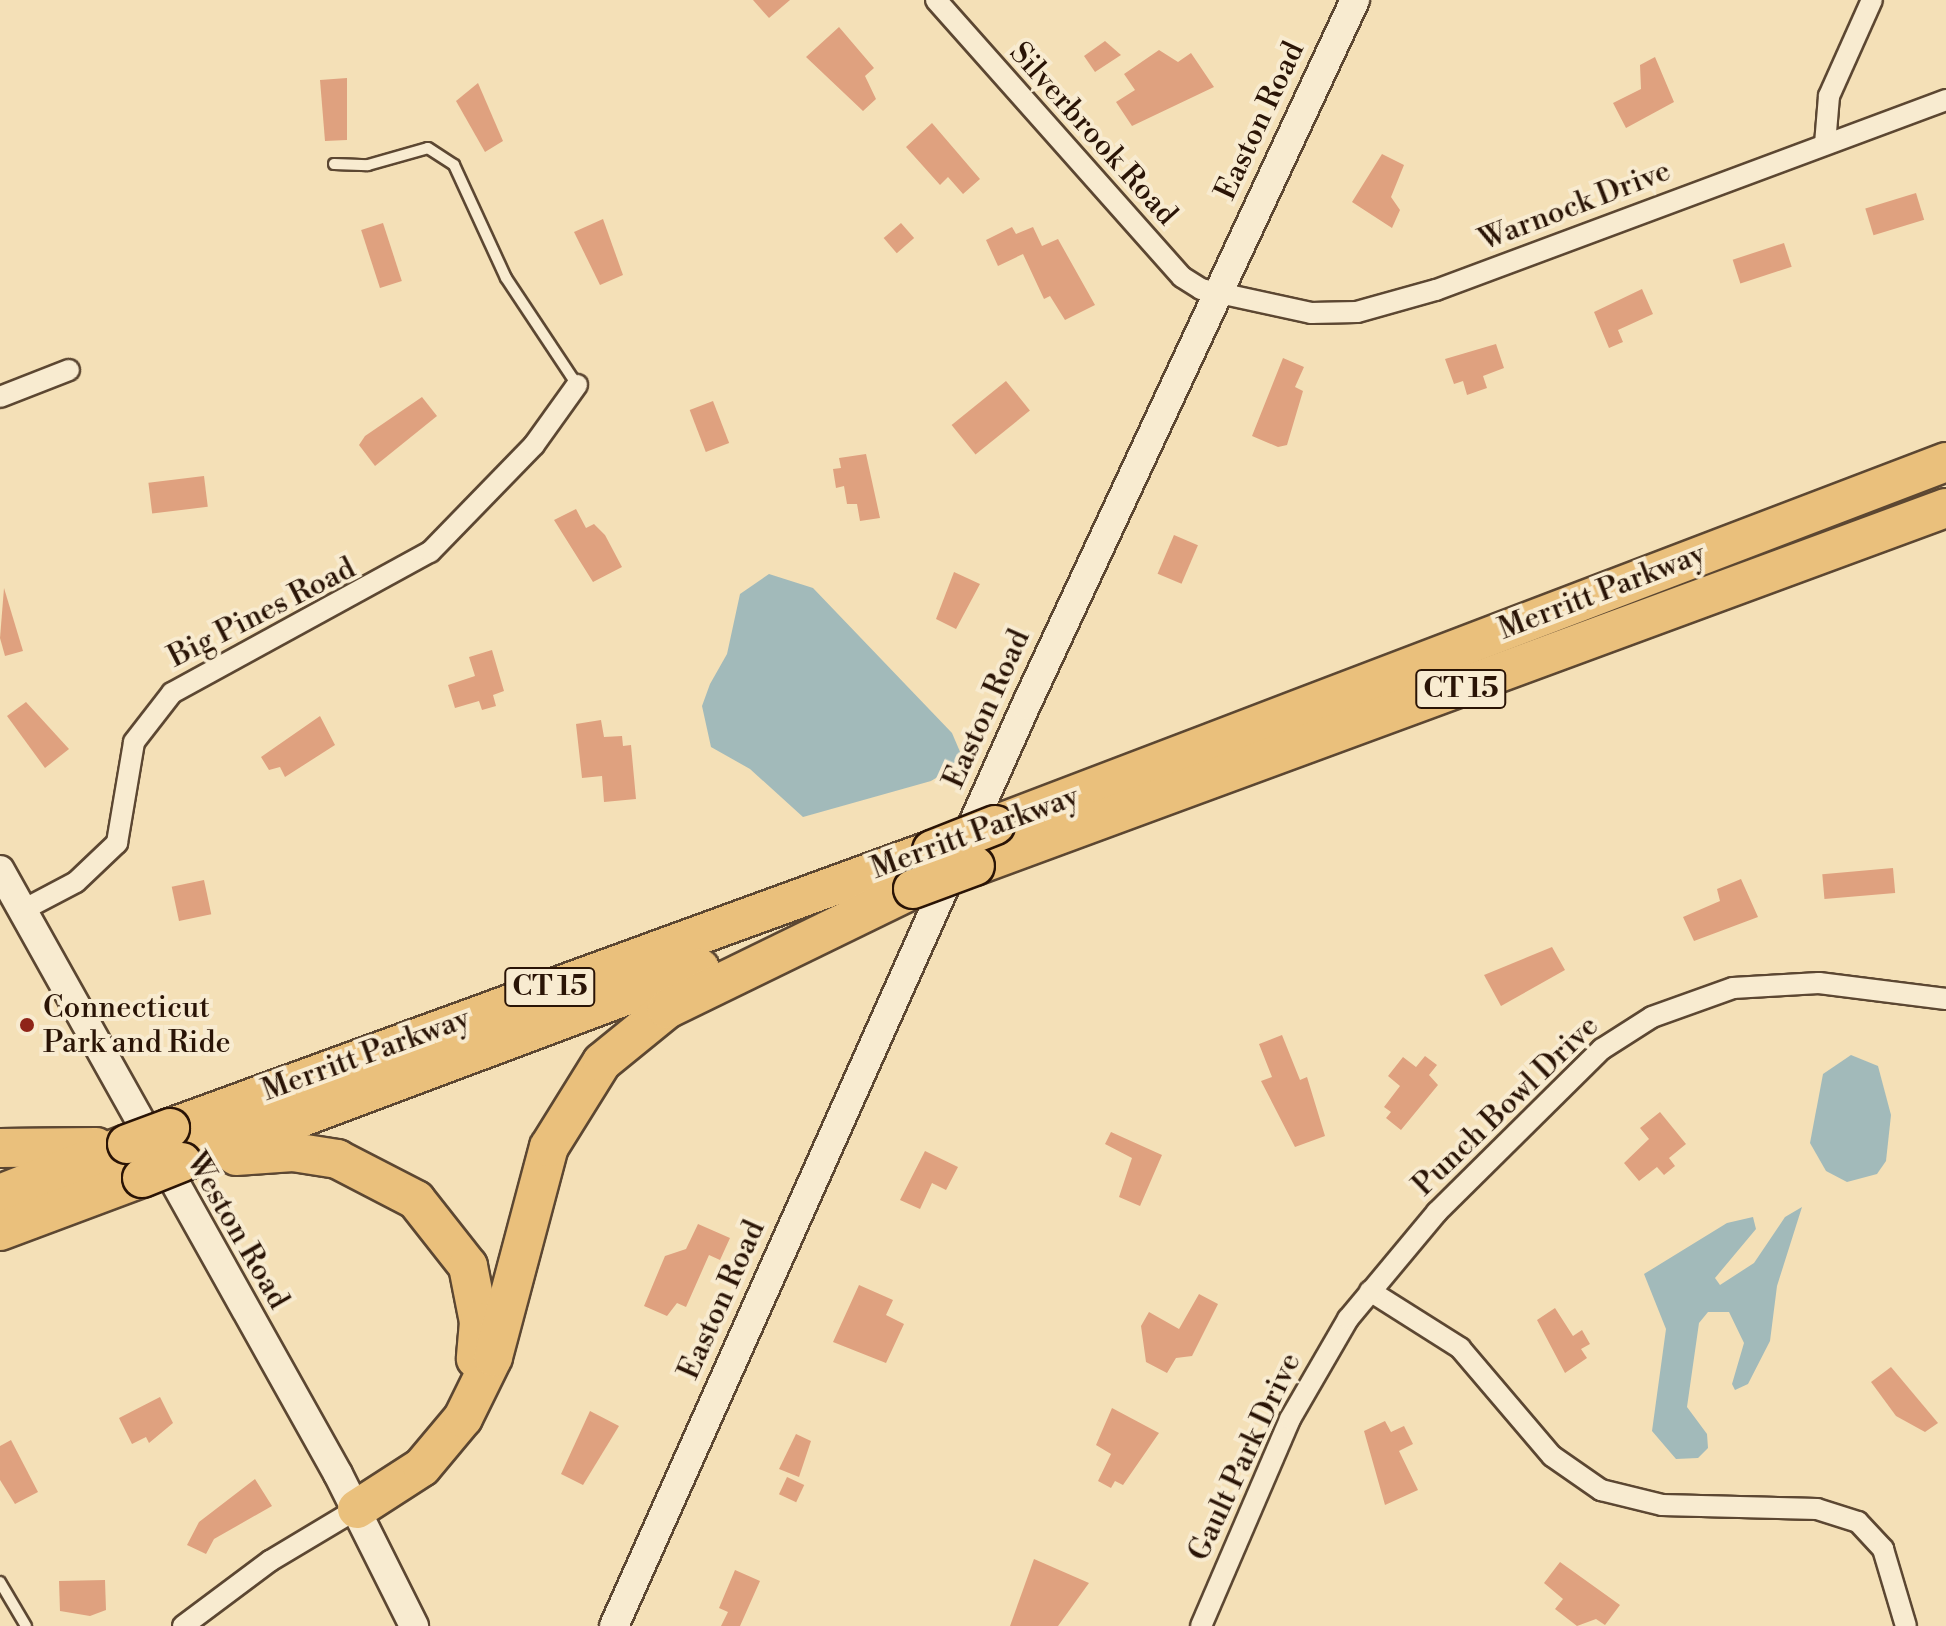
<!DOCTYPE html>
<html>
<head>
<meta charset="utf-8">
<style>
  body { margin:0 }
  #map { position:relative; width:1946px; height:1626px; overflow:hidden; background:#f4e0b7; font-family:"Libre Bodoni",serif }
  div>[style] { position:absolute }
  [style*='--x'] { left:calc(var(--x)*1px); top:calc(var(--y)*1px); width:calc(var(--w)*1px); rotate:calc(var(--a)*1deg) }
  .water>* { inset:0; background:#a2baba }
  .building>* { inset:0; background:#dfa17f; transform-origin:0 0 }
  .roads { filter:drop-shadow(2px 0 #5c4732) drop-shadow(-2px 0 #5c4732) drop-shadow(0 2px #5c4732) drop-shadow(0 -2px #5c4732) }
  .service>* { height:10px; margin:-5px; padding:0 5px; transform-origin:5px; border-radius:5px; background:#f8ebd0 }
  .minor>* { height:20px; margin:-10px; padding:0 10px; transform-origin:10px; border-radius:10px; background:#f8ebd0 }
  .secondary>* { height:28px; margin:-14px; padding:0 14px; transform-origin:14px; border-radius:14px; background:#f8ebd0 }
  .motorway>* { height:38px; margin:-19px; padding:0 19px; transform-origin:19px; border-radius:19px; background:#eac07c }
  .bridges { filter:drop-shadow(2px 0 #2a1406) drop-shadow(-2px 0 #2a1406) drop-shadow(0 2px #2a1406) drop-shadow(0 -2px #2a1406) }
  .motorway-bridge>* { height:38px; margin:-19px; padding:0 19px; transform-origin:19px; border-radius:19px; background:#eac07c }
  .dots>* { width:22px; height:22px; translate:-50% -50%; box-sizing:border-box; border:4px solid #f8ebd0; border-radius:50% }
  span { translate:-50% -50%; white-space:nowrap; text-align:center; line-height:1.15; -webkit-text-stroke:8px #f8ebd0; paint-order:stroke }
  .shield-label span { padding:2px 6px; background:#f8ebd0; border:2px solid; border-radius:6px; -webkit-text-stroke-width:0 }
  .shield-label { font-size:28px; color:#2a1406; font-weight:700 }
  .street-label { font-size:30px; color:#2a1406 }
  .poi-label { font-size:30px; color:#2a1406 }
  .left { translate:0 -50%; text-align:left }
</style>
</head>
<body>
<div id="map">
  <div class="water">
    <div style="clip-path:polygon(769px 574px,813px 588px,952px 733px,964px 761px,931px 781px,803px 817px,750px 769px,711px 747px,702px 706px,710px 684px,727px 654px,740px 594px)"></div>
    <div style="clip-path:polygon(1851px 1055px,1878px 1066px,1891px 1115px,1886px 1161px,1877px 1174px,1847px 1182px,1826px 1171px,1810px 1143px,1823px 1074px)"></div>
    <div style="clip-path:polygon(1802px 1207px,1777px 1286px,1770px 1341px,1748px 1384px,1735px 1390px,1732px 1384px,1744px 1343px,1729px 1312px,1708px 1312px,1699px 1323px,1687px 1407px,1707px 1434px,1708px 1448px,1698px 1458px,1676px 1459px,1652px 1431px,1666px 1329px,1644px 1274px,1727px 1223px,1753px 1217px,1756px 1229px,1715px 1278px,1720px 1285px,1754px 1263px,1785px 1217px)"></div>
  </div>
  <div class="building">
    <div style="clip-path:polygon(753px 0,790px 0,769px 18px)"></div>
    <div style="clip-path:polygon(839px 27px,874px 68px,865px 76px,876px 99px,863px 111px,806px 57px)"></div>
    <div style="clip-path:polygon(1105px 41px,1121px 55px,1095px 72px,1084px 56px)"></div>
    <div style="clip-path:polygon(1159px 50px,1178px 62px,1191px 53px,1214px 87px,1132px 126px,1116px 102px,1135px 90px,1124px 74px)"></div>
    <div style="clip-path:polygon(1655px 57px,1674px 102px,1626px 128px,1613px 103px,1641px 89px,1640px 65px)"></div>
    <div style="clip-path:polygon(347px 78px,347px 140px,325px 141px,320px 80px)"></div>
    <div style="clip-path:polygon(478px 83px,503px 141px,485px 152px,456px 101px)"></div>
    <div style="clip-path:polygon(932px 123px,980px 179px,963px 194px,948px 177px,940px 185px,906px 147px)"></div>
    <div style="clip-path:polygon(1382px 154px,1404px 165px,1391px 197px,1400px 210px,1392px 228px,1352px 202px)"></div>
    <div style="left:1916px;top:193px;width:28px;height:53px;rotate:73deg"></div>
    <div style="clip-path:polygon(603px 219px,623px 275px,600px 285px,574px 232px)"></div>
    <div style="left:383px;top:223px;width:61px;height:23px;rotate:72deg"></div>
    <div style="left:901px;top:223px;width:20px;height:23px;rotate:49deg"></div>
    <div style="clip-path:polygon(1012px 227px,1016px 234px,1033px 227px,1042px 246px,1058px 239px,1095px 305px,1065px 320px,1050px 296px,1044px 299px,1023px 254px,998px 266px,986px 240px)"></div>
    <div style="left:1784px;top:243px;width:25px;height:54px;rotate:72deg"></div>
    <div style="clip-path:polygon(1642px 289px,1653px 314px,1618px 330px,1623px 342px,1609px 348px,1594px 312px)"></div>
    <div style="clip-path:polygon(1496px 344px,1504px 368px,1483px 376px,1487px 388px,1467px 395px,1463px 381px,1454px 384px,1445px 359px)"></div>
    <div style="clip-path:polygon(1283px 358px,1304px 367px,1295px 387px,1303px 391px,1287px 445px,1278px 447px,1252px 436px)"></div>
    <div style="left:1006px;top:381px;width:38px;height:70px;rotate:51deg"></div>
    <div style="clip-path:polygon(422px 397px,437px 416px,375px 466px,359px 445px,365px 436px)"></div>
    <div style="left:713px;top:401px;width:45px;height:25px;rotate:69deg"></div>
    <div style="clip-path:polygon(866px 454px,880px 518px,860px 521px,857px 504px,847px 504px,844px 486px,836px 488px,833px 469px,841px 468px,839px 458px)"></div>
    <div style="left:204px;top:476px;width:31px;height:56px;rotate:83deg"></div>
    <div style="clip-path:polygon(576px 509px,586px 528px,594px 524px,605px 535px,622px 567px,593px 582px,554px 520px)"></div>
    <div style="left:1174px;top:535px;width:26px;height:42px;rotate:23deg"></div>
    <div style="clip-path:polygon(954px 572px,980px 584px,956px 629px,936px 619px)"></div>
    <div style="clip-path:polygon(4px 588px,23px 651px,5px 656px,0 638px)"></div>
    <div style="clip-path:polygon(492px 650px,504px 691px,493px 695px,496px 706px,482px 710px,479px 701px,455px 708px,448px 685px,475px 676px,469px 657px)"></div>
    <div style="clip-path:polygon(26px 702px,69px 749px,45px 768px,7px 716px)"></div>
    <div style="clip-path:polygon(320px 716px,335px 745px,285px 777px,280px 767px,269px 770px,261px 757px)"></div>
    <div style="clip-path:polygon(601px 720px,604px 737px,622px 736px,623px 746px,631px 745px,636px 799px,604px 802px,602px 776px,582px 778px,576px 724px)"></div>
    <div style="left:1893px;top:868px;width:25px;height:71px;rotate:85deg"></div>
    <div style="clip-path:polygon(1741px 879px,1758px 917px,1694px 941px,1683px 917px,1720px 901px,1717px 889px)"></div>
    <div style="left:204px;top:880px;width:35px;height:33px;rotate:78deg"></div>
    <div style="clip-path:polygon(1552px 947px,1565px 970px,1501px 1006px,1484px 975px)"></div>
    <div style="clip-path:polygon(1282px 1035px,1300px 1080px,1307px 1077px,1325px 1136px,1295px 1147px,1261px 1081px,1272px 1077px,1259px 1044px)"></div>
    <div style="clip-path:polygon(1425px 1056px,1437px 1065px,1429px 1075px,1438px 1085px,1401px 1130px,1386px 1118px,1391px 1112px,1384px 1107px,1400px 1086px,1388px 1076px,1403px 1057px,1416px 1067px)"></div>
    <div style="clip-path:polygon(1660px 1112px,1686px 1144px,1669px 1158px,1675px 1166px,1664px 1175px,1657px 1167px,1639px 1181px,1624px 1163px,1649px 1139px,1640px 1128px)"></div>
    <div style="clip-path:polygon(1111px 1132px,1162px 1155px,1140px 1206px,1119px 1197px,1132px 1158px,1105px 1144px)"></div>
    <div style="clip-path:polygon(925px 1151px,958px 1167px,946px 1190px,932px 1183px,920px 1209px,900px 1200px)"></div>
    <div style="clip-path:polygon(698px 1224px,730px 1238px,720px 1260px,709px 1255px,686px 1307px,677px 1303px,667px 1316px,644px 1306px,665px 1256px,686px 1249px)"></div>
    <div style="clip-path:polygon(859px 1285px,893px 1300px,886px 1315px,904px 1324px,886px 1363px,833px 1342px)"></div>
    <div style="clip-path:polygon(1199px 1294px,1218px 1304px,1192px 1356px,1176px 1358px,1167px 1373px,1146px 1362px,1141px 1326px,1149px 1312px,1179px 1329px)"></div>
    <div style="clip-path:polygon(1555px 1308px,1573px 1336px,1582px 1330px,1590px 1344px,1581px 1349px,1587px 1358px,1565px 1373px,1537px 1320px)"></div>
    <div style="clip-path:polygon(1891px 1367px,1938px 1423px,1925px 1432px,1896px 1416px,1871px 1382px)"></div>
    <div style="clip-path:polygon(160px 1397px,173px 1423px,149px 1443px,146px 1437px,132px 1444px,119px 1418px)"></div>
    <div style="clip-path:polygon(1112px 1408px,1159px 1433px,1123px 1485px,1115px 1481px,1111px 1488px,1098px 1481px,1111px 1454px,1096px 1445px)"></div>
    <div style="clip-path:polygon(590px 1411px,619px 1426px,583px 1485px,561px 1474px)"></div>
    <div style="clip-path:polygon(1385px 1421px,1391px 1432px,1404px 1426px,1413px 1444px,1399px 1451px,1418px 1490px,1385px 1505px,1364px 1431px)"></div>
    <div style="clip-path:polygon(796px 1434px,811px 1441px,799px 1477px,779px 1469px)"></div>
    <div style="clip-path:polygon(11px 1440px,38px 1492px,15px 1504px,0 1480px,0 1446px)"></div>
    <div style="left:787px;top:1477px;width:19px;height:19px;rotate:25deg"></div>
    <div style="clip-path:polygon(255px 1479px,272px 1506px,214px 1539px,206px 1554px,187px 1545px,199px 1522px)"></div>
    <div style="clip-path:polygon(1034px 1559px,1089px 1583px,1058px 1626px,1010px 1626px)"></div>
    <div style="clip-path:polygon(1560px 1562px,1620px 1605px,1605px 1625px,1596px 1619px,1577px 1626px,1555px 1609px,1563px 1599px,1544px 1583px)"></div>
    <div style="clip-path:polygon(735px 1570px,760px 1581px,740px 1626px,721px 1626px,728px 1612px,719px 1608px)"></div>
    <div style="clip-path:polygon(105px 1580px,106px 1610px,90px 1616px,60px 1611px,59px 1581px)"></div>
  </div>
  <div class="roads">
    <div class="service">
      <div style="--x:334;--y:164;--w:34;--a:2"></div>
      <div style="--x:368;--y:165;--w:62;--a:-15.8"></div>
      <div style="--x:428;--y:148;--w:31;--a:33"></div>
      <div style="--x:454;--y:165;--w:124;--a:65.3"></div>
      <div style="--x:506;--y:278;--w:128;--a:56.4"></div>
      <div style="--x:0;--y:1582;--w:51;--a:59.4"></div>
    </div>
    <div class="minor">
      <div style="--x:936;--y:0;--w:370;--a:48.4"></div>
      <div style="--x:1182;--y:277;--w:22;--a:32"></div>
      <div style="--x:1201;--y:289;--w:113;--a:12.3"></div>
      <div style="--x:1311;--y:313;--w:46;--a:-1.2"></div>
      <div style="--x:1357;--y:312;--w:82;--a:-15.6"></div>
      <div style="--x:1436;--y:290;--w:544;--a:-20.43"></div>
      <div style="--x:1825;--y:144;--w:48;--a:-85.2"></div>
      <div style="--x:1829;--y:96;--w:105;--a:-65.9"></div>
      <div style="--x:0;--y:397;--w:74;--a:-21.4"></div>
      <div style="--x:21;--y:911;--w:62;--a:-27.8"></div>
      <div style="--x:76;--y:882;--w:57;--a:-43.6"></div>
      <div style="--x:117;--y:843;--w:102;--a:-80.4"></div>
      <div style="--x:134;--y:742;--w:62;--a:-52.2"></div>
      <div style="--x:172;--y:693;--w:294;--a:-28.7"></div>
      <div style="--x:430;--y:552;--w:149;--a:-45.8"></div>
      <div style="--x:534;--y:445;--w:74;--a:-54.4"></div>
      <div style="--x:1370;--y:1291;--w:107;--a:32.3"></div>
      <div style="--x:1460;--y:1348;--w:142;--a:49.6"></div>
      <div style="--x:1552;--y:1456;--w:60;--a:34.8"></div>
      <div style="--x:1601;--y:1490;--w:63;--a:13.8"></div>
      <div style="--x:1662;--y:1505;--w:155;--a:1.5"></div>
      <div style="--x:1817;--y:1509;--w:43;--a:17.6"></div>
      <div style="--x:1858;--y:1522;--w:37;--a:47"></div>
      <div style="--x:1883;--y:1549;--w:80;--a:73.4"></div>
      <div style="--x:183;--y:1626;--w:109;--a:-36.8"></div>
      <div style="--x:270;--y:1561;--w:101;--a:-30.9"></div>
      <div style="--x:1201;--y:1626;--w:225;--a:-66.7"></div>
      <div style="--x:1290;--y:1419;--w:116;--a:-59.9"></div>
      <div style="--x:1348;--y:1319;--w:139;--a:-50.2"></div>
      <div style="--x:1437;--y:1212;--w:232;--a:-44.7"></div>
      <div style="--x:1602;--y:1049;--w:59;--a:-32.6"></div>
      <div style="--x:1652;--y:1017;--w:86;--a:-19.7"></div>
      <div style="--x:1733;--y:988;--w:86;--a:-3.3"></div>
      <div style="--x:1819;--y:983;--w:128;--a:7.2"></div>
    </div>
    <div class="secondary">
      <div style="--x:0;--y:870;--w:692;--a:60.77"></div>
      <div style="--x:338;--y:1474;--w:170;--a:63.4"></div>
      <div style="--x:614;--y:1626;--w:1009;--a:-65.9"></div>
      <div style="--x:1026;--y:705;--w:778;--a:-64.98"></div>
    </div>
    <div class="motorway">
      <div style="--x:995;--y:825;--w:1018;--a:-20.89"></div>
      <div style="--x:975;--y:866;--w:1035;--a:-20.24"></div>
      <div style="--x:170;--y:1128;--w:811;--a:-20.04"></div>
      <div style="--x:0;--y:1148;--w:96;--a:-0.6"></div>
      <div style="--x:236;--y:1156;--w:57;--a:-4"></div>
      <div style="--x:293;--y:1152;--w:45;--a:9"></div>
      <div style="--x:337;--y:1159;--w:89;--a:27.4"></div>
      <div style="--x:416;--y:1200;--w:84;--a:51.8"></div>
      <div style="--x:468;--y:1266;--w:57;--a:78.9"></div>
      <div style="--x:479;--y:1322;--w:37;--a:95"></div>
      <div style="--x:182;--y:1162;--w:553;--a:-20.53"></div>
      <div style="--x:0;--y:1194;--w:136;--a:-21.5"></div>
      <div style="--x:0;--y:1231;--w:152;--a:-20.5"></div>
      <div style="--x:357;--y:1509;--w:77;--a:-32.9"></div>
      <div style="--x:422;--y:1467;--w:64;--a:-50.1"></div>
      <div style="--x:463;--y:1418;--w:68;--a:-63.8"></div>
      <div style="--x:493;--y:1357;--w:217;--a:-75.1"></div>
      <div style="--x:549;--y:1147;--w:100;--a:-58.1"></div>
      <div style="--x:602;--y:1062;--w:84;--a:-39.2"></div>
      <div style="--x:667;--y:1009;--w:274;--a:-26"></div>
    </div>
  </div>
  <div class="bridges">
    <div class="motorway-bridge">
      <div style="--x:932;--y:850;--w:68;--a:-21.6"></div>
      <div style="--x:913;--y:889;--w:66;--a:-20.4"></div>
      <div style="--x:127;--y:1144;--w:46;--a:-20.4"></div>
      <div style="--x:142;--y:1178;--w:43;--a:-21.8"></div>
    </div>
  </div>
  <div class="dots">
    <div style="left:27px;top:1025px;background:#8f2418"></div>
  </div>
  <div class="shield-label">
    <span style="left:1461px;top:689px">CT 15</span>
    <span style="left:550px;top:987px">CT 15</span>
  </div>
  <div class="street-label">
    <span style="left:1260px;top:121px;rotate:-65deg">Easton Road</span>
    <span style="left:1093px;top:134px;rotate:48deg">Silverbrook Road</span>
    <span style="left:1575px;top:206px;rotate:-21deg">Warnock Drive</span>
    <span style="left:1602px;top:592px;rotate:-21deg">Merritt Parkway</span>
    <span style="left:262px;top:613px;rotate:-27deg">Big Pines Road</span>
    <span style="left:987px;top:709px;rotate:-66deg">Easton Road</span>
    <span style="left:975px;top:833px;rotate:-20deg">Merritt Parkway</span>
    <span style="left:366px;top:1055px;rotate:-20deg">Merritt Parkway</span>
    <span style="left:1506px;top:1106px;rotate:-44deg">Punch Bowl Drive</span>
    <span style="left:237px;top:1231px;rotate:60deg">Weston Road</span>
    <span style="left:722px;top:1300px;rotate:-66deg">Easton Road</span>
    <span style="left:1245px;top:1457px;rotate:-65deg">Gault Park Drive</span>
  </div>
  <div class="poi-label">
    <span class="left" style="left:43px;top:1025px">Connecticut<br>Park and Ride</span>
  </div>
</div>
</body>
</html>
